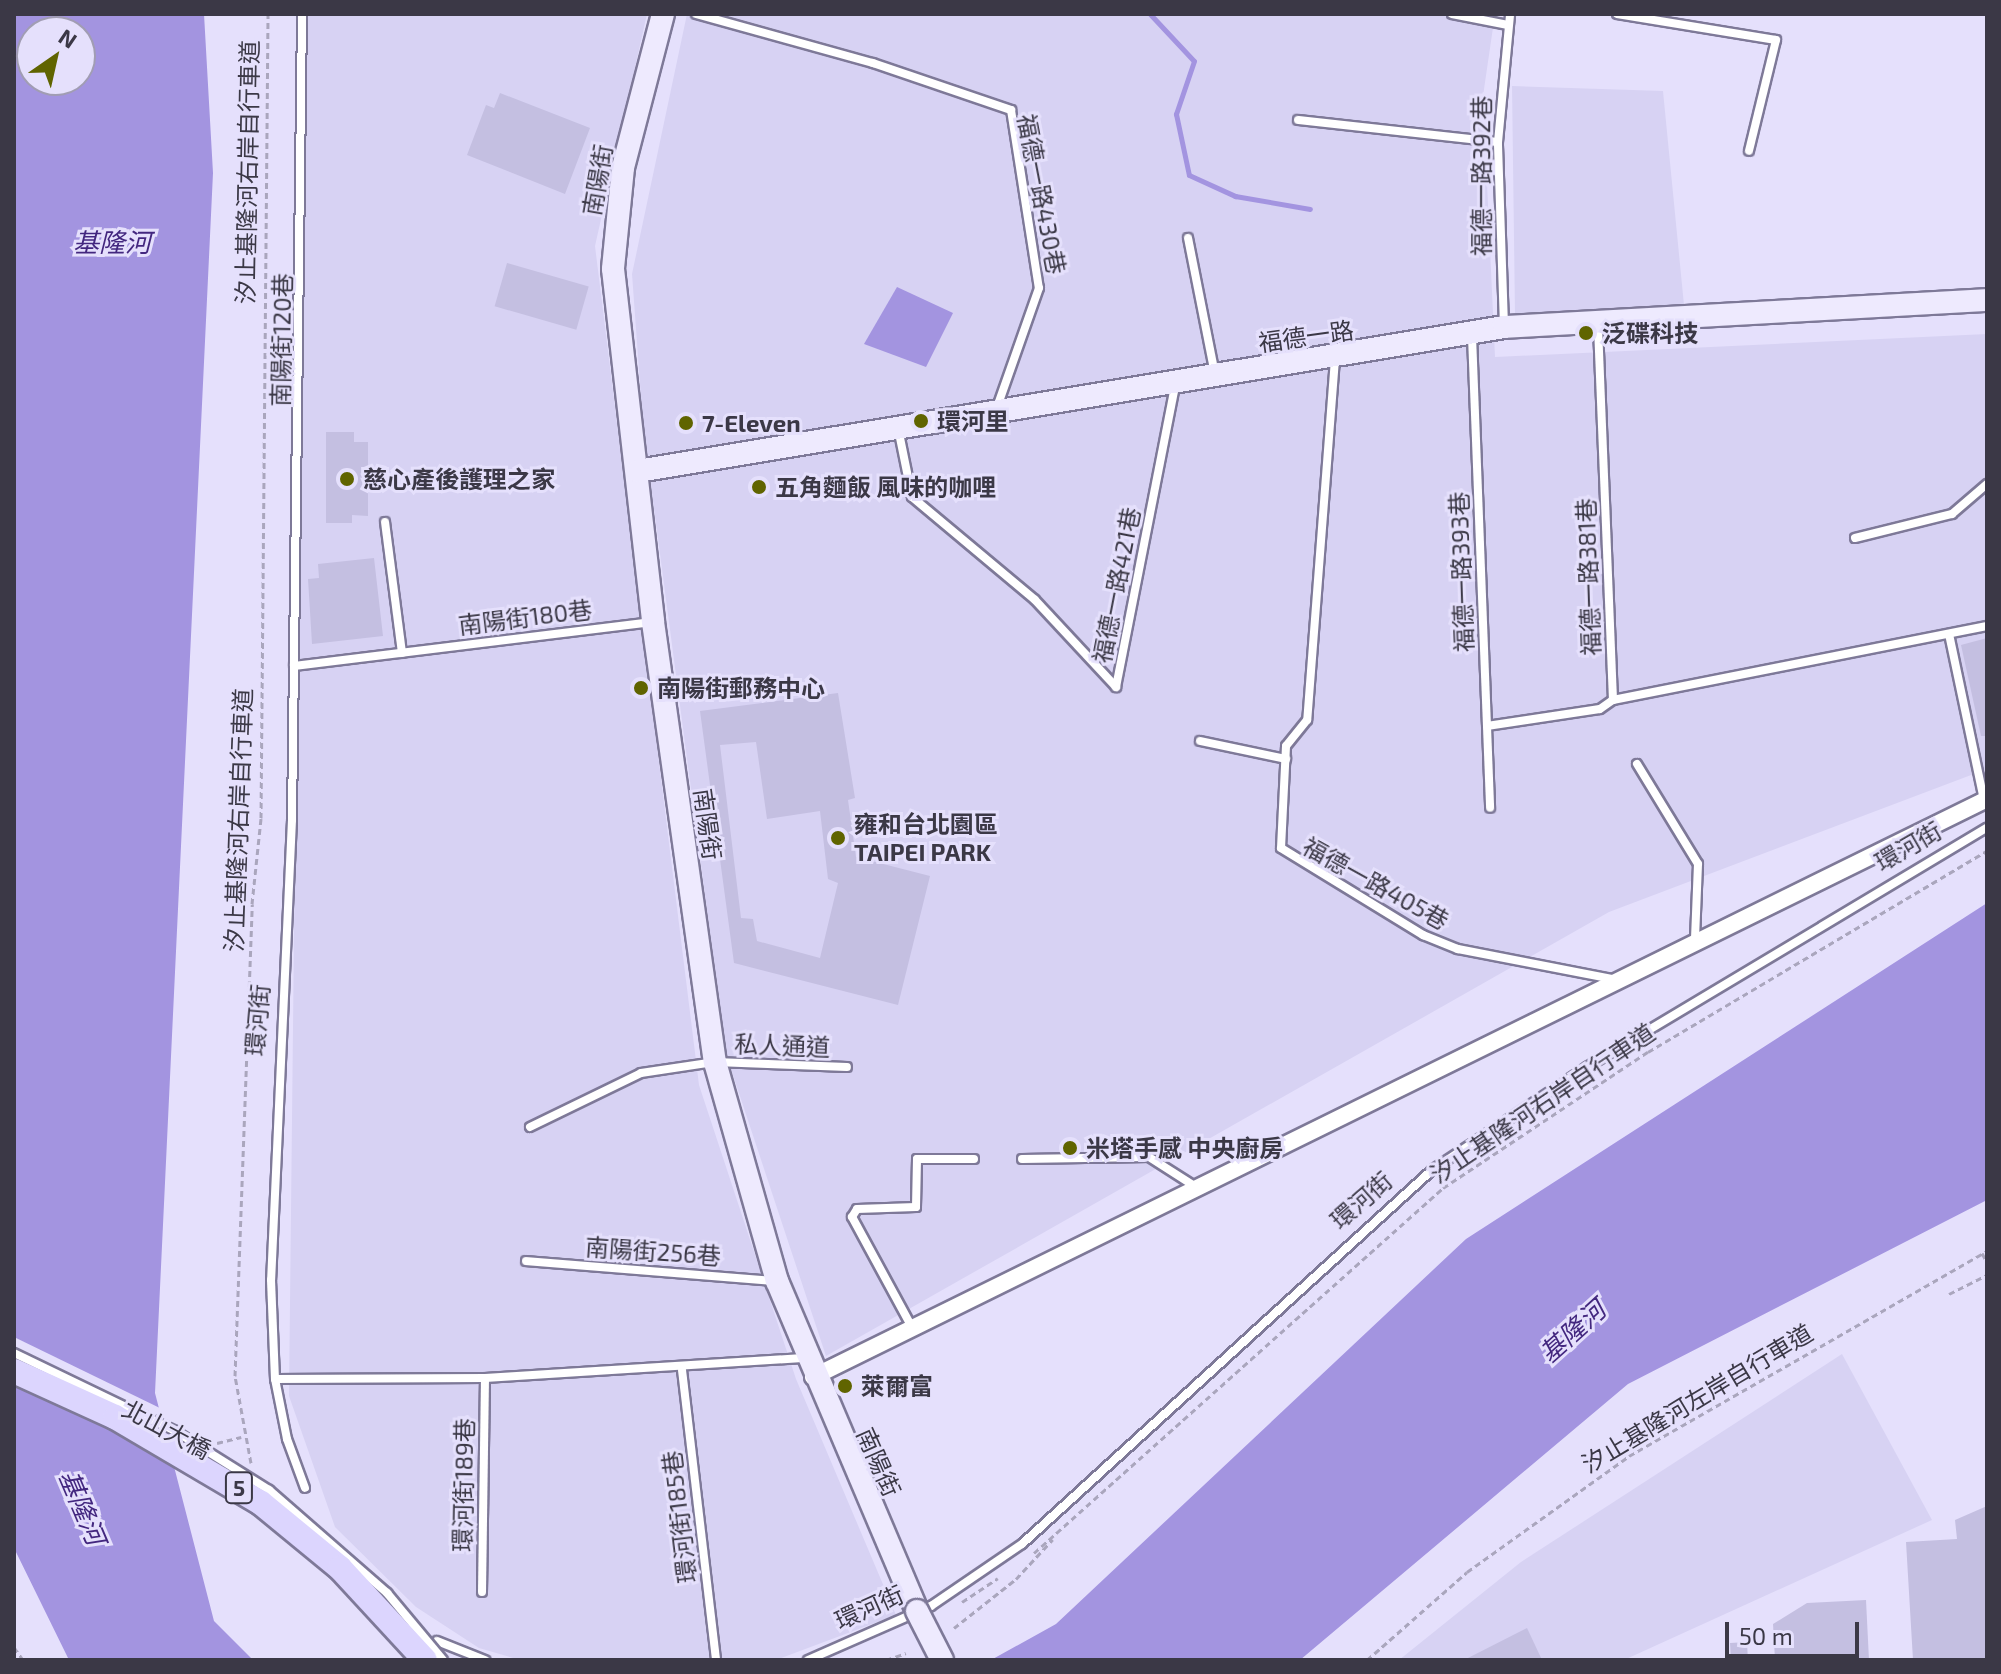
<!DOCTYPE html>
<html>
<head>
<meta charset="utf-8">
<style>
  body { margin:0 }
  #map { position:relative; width:2001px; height:1674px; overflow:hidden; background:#e5e0fc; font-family:"Exo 2","Noto Sans TC",sans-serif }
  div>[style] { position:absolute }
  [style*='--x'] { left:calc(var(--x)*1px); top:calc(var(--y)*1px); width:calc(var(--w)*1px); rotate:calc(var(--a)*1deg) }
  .built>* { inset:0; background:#d7d2f3 }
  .water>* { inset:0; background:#a394e0 }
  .pier>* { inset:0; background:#e5e0fc }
  .stream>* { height:5px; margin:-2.5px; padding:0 2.5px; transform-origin:2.5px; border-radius:2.5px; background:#a394e0 }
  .building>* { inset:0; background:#c4bfe1; transform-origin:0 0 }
  .path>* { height:3px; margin-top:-1.5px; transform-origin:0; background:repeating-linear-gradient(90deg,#aaa6bd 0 6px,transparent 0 10px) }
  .roads { filter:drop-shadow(2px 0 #7e7998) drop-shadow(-2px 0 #7e7998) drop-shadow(0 2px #7e7998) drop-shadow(0 -2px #7e7998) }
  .lane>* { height:8px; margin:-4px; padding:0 4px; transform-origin:4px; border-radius:4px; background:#fff }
  .street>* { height:16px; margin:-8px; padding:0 8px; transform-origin:8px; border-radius:8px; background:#fff }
  .secondary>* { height:22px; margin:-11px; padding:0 11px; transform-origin:11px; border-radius:11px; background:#eeeafe }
  .bridges { filter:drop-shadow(2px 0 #7e7998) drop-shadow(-2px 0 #7e7998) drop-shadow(0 2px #7e7998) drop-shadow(0 -2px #7e7998) }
  .lane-bridge>* { height:8px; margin:-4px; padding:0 4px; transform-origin:4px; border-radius:4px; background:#fff }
  .secondary-bridge>* { height:22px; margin:-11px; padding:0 11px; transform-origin:11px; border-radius:11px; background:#eeeafe }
  .primary-bridge>* { height:24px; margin:-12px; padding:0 12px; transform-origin:12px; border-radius:12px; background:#dcd5fe }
  .dots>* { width:22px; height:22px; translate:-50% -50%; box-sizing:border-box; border:4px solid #e5e0fc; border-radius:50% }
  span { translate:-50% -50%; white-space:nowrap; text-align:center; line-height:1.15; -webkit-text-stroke:6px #e5e0fc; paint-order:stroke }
  .shield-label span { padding:2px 6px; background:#e5e0fc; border:2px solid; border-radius:6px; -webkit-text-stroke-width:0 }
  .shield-label { font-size:22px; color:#3b3846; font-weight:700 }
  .street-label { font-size:24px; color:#3b3846 }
  .poi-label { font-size:24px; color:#3b3846; font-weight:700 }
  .left { translate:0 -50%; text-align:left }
  .water-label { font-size:26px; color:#43277f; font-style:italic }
  .frame { position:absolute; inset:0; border:16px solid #3b3846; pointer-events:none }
  .north { position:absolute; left:16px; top:16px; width:80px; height:80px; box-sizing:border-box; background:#e5e0fc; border:2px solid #a19db3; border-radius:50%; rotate:34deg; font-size:22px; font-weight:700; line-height:32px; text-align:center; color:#3b3846 }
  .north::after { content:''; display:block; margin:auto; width:28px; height:36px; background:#606400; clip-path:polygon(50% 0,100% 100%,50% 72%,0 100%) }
  .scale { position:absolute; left:1725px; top:1622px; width:134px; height:36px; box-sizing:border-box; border:4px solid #3b3846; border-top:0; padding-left:10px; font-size:24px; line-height:28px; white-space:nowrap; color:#3b3846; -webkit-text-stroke:6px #e5e0fc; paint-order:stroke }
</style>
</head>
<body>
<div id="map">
  <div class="built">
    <div style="clip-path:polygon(304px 14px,647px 14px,595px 246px,699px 1085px,796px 1379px,896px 1615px,776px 1660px,520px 1660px,479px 1648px,416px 1607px,335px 1527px,289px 1396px)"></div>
    <div style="clip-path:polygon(687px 14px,1495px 14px,1483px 96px,1495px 357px,1987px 334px,1987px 769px,1609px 912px,826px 1356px,726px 1054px,643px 425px,632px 274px)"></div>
    <div style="clip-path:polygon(1512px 86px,1663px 91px,1684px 305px,1515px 315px)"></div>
    <div style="clip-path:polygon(1842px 1354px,1932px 1520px,1624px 1660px,1399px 1660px,1521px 1562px)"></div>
  </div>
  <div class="water">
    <div style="clip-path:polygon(evenodd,14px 14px,204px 14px,213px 173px,155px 1393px,214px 1621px,253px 1660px,69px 1660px,14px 1548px,14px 14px,32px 32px,80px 32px,80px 80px,32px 80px,32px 32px)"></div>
    <div style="clip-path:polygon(897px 287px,953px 313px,926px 367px,864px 344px)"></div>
    <div style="clip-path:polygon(1987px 903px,1987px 1200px,1628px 1384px,1300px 1660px,991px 1660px,1056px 1624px,1466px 1239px)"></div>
  </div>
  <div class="pier">
    <div style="clip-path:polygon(14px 1337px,164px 1410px,174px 1448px,14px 1373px)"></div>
  </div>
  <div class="stream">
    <div style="--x:1150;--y:14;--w:64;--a:46.9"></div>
    <div style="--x:1194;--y:61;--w:56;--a:108.8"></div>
    <div style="--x:1176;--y:114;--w:62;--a:78"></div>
    <div style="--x:1189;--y:175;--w:51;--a:24.5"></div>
    <div style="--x:1235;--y:196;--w:76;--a:9.8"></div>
  </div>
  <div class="building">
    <div style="clip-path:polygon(500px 93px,590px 128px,565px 194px,467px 155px,486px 105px,494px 108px)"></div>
    <div style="left:507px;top:263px;width:85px;height:45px;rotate:16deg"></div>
    <div style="clip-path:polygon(326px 432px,354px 432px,354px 442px,368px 442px,368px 516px,352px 515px,352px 523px,326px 523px)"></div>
    <div style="clip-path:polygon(374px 558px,383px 636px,312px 644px,308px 579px,319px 578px,318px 564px)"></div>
    <div style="clip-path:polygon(1987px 638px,1987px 736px,1981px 736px,1961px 645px)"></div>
    <div style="clip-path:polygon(evenodd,838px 693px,855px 798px,848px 800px,856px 857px,930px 876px,898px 1005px,734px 963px,700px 711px,838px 693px,756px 742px,767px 819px,820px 811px,828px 879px,838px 883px,820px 958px,757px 941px,753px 919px,741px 918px,720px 745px,756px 742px)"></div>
    <div style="clip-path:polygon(1987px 1506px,1987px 1660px,1913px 1660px,1906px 1542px,1957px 1539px,1955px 1520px)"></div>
    <div style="clip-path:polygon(1866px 1600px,1869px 1660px,1775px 1660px,1773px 1624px,1807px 1603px)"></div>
    <div style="clip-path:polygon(1527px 1628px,1542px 1660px,1464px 1660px)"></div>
    <div style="left:1747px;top:1642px;width:18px;height:17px;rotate:87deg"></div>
  </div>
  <div class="path">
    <div style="--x:1982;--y:1253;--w:10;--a:61"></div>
    <div style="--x:1949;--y:1294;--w:42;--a:-26.6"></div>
    <div style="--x:217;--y:1443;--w:25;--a:-14"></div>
    <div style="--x:251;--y:1463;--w:88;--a:-100.4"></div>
    <div style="--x:235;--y:1376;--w:472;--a:-87.9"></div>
    <div style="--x:252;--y:904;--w:86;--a:-84"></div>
    <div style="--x:261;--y:818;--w:804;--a:-89.5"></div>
    <div style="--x:1034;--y:1553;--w:548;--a:-41.75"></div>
    <div style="--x:1443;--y:1188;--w:246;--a:-33.6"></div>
    <div style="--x:1648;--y:1052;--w:394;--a:-30.7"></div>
    <div style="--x:962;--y:1602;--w:43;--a:-33.7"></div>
    <div style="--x:954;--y:1628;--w:79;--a:-38.3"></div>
    <div style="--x:1016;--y:1579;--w:54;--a:-47.2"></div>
    <div style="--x:14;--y:1647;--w:16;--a:55"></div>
    <div style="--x:886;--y:1660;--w:21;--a:-19"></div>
    <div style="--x:1367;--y:1660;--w:133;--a:-41.3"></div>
    <div style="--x:1467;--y:1572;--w:199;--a:-35.6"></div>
    <div style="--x:1629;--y:1456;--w:413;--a:-29.8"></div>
  </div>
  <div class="roads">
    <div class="lane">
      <div style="--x:302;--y:14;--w:806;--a:90.71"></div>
      <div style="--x:292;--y:820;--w:460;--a:92.6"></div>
      <div style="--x:271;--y:1280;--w:99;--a:87.7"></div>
      <div style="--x:275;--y:1379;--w:61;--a:78.7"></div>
      <div style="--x:287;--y:1439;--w:52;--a:69.8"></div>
      <div style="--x:696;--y:14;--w:184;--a:15.5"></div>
      <div style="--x:873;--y:63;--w:146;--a:18.8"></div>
      <div style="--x:1011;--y:110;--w:180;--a:81.1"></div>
      <div style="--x:1039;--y:288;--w:126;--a:109.4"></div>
      <div style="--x:1452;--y:14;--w:57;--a:11.1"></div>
      <div style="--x:1617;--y:14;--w:161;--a:9.3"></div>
      <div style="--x:1776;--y:40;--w:114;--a:103.7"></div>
      <div style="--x:1298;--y:120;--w:201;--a:6.3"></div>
      <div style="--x:1188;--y:238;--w:139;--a:78.8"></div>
      <div style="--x:1504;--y:326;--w:184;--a:-91.9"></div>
      <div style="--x:1498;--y:142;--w:129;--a:-84.6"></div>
      <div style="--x:1472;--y:336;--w:472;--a:87.8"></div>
      <div style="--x:1335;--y:359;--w:362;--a:94.4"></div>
      <div style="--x:1307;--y:720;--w:33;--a:129"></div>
      <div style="--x:1286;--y:746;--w:102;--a:92.8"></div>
      <div style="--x:1281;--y:848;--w:167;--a:31.5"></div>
      <div style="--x:1423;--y:935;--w:38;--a:22"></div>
      <div style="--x:1458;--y:949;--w:158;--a:11"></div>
      <div style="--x:898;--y:428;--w:70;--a:78.5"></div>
      <div style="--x:912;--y:497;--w:160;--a:39.9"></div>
      <div style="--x:1035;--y:600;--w:119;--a:47"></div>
      <div style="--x:1116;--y:687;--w:308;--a:-78.9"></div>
      <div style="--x:385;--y:522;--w:132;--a:82.6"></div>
      <div style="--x:1855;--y:538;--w:100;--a:-13.9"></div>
      <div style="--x:1952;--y:514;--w:46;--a:-40.6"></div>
      <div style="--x:1949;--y:634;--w:170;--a:78.1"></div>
      <div style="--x:294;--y:666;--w:361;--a:-7"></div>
      <div style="--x:1613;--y:700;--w:381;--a:-11.2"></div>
      <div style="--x:1487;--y:726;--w:114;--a:-8.6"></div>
      <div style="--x:1600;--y:709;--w:16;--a:-35"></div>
      <div style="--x:1613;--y:700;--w:377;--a:-92.3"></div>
      <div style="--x:1200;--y:741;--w:88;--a:11.8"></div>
      <div style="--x:1637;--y:764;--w:117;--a:58.6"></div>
      <div style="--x:1698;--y:864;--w:76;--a:92.3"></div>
      <div style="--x:530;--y:1127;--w:123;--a:-25.9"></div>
      <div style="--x:641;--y:1073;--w:75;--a:-8.5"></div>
      <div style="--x:715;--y:1062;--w:132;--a:2.2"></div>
      <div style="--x:1022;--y:1159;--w:127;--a:-0.9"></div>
      <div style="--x:1149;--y:1157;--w:56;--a:32.6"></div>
      <div style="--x:526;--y:1261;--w:251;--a:4.6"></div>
      <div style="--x:914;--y:1331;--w:130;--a:-118.5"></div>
      <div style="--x:852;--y:1217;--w:9;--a:-58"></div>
      <div style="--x:857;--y:1209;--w:59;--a:-1.9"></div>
      <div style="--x:916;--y:1207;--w:48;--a:-88.8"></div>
      <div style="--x:917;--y:1159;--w:57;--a:0"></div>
      <div style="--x:682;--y:1370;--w:292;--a:83.3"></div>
      <div style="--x:275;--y:1379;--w:210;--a:-0.3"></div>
      <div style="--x:485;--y:1378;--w:322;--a:-3.6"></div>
      <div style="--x:482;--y:1592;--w:214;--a:-89.2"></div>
      <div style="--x:437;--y:1641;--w:52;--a:21.6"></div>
      <div style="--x:808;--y:1660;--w:134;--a:-23.7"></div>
      <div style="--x:931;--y:1606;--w:110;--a:-34.3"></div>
      <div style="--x:1022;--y:1544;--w:555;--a:-42.37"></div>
      <div style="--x:1432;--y:1170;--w:186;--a:-33.6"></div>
      <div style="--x:1587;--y:1067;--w:466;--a:-30.9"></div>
    </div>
    <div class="street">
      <div style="--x:813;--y:1377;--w:1309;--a:-26.21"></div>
    </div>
    <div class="secondary">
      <div style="--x:663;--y:14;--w:159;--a:104.6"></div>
      <div style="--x:623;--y:168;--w:101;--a:95.7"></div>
      <div style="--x:613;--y:269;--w:355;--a:83.5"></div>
      <div style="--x:653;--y:622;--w:444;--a:82"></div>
      <div style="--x:715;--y:1062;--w:228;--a:74.2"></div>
      <div style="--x:777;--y:1281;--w:358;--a:67"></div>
      <div style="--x:638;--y:471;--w:878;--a:-9.44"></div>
      <div style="--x:1504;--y:327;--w:484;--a:-3.2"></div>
    </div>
  </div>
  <div class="bridges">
    <div class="lane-bridge">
      <div style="--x:14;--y:1353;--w:179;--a:25.8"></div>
      <div style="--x:175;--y:1431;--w:111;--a:32.1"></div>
      <div style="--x:269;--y:1490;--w:157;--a:41.1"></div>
      <div style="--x:387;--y:1593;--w:87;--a:50.1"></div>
    </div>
    <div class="secondary-bridge">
      <div style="--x:917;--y:1611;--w:55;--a:63"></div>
    </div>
    <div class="primary-bridge">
      <div style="--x:14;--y:1371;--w:111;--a:24.5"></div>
      <div style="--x:115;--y:1417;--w:169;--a:30.5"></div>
      <div style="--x:261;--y:1503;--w:102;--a:39.4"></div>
      <div style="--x:340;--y:1568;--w:125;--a:47.3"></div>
    </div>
  </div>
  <div class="dots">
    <div style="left:1586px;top:333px;background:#606400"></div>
    <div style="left:921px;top:421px;background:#606400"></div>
    <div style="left:686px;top:423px;background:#606400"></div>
    <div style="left:347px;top:479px;background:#606400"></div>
    <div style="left:759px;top:487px;background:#606400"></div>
    <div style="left:641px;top:688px;background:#606400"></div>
    <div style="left:838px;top:838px;background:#606400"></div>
    <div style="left:1070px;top:1148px;background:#606400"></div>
    <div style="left:845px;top:1386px;background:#606400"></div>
  </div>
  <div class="shield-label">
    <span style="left:239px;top:1488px">5</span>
  </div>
  <div class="street-label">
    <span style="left:247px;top:172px;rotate:-89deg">汐止基隆河右岸自行車道</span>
    <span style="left:1481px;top:176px;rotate:-90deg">福德一路392巷</span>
    <span style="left:597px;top:180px;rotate:-80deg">南陽街</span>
    <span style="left:1042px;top:194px;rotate:79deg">福德一路430巷</span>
    <span style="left:1306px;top:336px;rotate:-8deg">福德一路</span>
    <span style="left:281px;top:340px;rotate:-89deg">南陽街120巷</span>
    <span style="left:1461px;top:572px;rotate:-92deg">福德一路393巷</span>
    <span style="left:1588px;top:577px;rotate:-92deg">福德一路381巷</span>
    <span style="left:1116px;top:585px;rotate:-79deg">福德一路421巷</span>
    <span style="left:525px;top:617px;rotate:-7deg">南陽街180巷</span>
    <span style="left:238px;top:820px;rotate:-88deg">汐止基隆河右岸自行車道</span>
    <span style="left:708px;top:824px;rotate:82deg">南陽街</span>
    <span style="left:1908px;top:846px;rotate:-30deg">環河街</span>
    <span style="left:1376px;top:883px;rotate:29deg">福德一路405巷</span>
    <span style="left:257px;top:1020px;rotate:-85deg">環河街</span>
    <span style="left:782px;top:1045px;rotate:2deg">私人通道</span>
    <span style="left:1542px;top:1103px;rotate:-34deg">汐止基隆河右岸自行車道</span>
    <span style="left:1361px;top:1200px;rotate:-41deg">環河街</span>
    <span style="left:653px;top:1251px;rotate:4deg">南陽街256巷</span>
    <span style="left:1697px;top:1398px;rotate:-31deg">汐止基隆河左岸自行車道</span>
    <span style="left:167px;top:1429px;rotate:28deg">北山大橋</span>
    <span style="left:879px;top:1462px;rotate:66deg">南陽街</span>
    <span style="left:463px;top:1485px;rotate:-89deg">環河街189巷</span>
    <span style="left:679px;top:1517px;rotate:-97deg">環河街185巷</span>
    <span style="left:869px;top:1607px;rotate:-24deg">環河街</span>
  </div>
  <div class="poi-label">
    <span class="left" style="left:1602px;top:333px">泛碟科技</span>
    <span class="left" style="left:937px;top:421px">環河里</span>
    <span class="left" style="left:702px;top:423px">7-Eleven</span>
    <span class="left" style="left:363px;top:479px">慈心產後護理之家</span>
    <span class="left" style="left:775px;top:487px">五角麵飯 風味的咖哩</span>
    <span class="left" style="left:657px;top:688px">南陽街郵務中心</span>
    <span class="left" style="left:854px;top:838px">雍和台北園區<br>TAIPEI PARK</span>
    <span class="left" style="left:1086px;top:1148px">米塔手感 中央廚房</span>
    <span class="left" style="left:861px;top:1386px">萊爾富</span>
  </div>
  <div class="water-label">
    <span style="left:112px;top:242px">基隆河</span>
    <span style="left:1572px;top:1331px;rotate:-42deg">基隆河</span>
    <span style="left:83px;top:1507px;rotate:67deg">基隆河</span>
  </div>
  <div class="frame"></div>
  <div class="north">N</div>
  <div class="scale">50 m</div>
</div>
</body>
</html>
